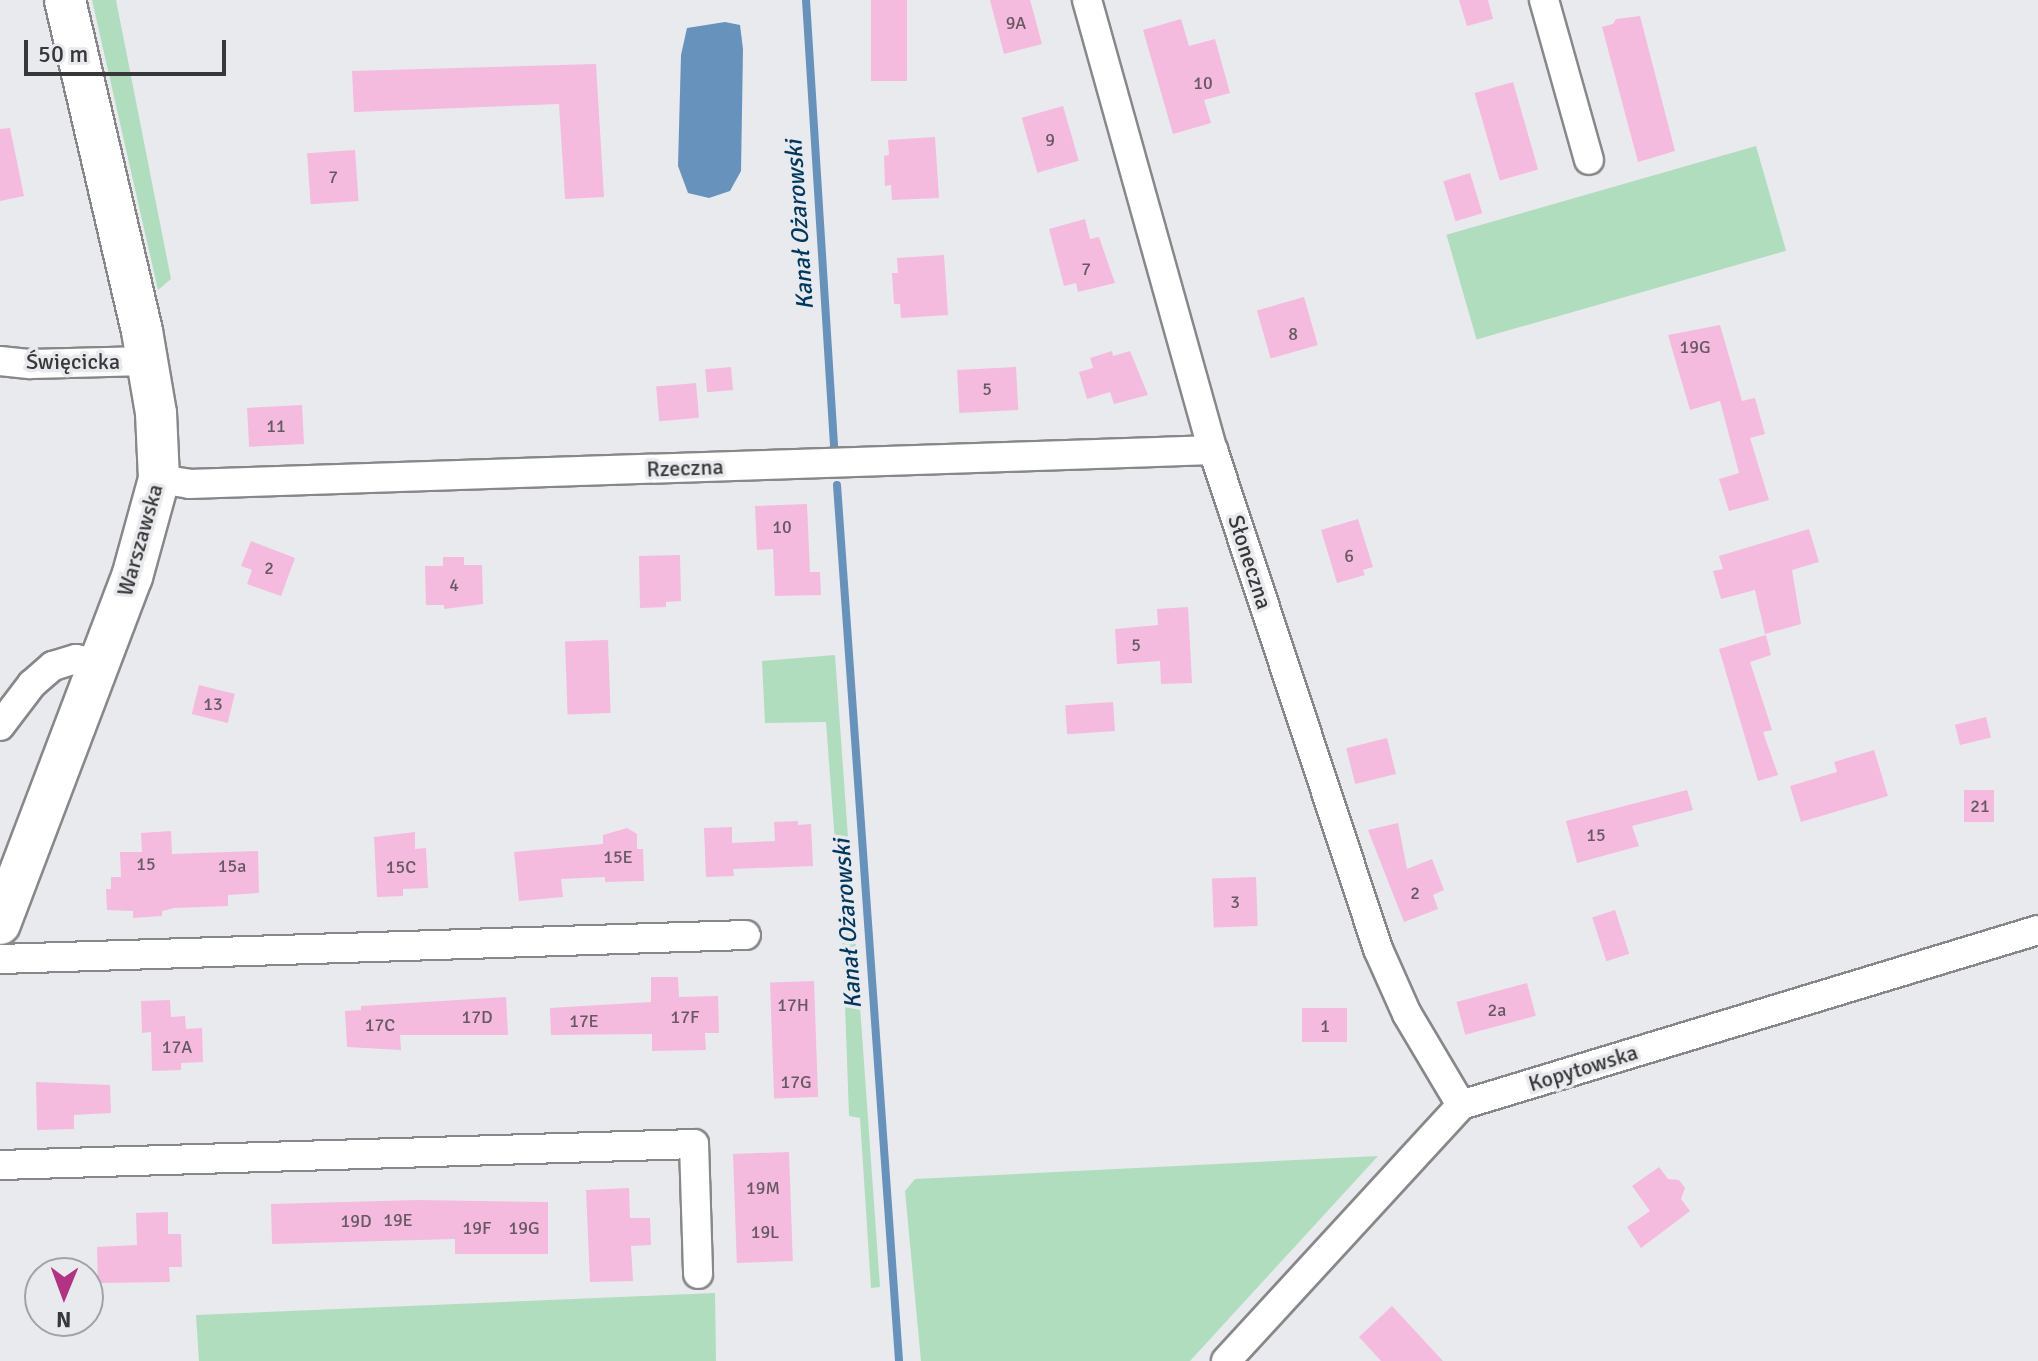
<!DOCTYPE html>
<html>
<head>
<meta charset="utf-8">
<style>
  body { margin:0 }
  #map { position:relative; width:2038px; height:1361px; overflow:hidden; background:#e9eaed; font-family:Signika,sans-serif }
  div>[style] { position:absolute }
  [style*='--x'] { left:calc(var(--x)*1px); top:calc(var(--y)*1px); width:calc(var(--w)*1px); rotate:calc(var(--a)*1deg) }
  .green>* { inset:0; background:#b0ddbe; transform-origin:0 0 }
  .water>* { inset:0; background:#6692bc }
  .stream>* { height:8px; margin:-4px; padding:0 4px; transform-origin:4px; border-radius:4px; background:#6692bc }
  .building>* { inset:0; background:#f4bbde; transform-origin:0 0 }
  .roads { filter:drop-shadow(2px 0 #88888b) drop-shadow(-2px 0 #88888b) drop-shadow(0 2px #88888b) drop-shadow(0 -2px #88888b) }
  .street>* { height:28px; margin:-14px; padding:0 14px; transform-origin:14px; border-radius:14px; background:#fff }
  .secondary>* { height:40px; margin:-20px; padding:0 20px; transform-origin:20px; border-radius:20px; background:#fff }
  span { translate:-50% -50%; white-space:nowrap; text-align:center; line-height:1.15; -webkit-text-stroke:7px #e9eaed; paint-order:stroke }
  .number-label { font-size:18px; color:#675963 }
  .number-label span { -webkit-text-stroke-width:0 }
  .street-label { font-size:22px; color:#38383a }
  .water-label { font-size:24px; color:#00375f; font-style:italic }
  .north { position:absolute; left:24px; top:1257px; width:80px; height:80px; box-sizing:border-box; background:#e9eaed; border:2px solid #a2a3a5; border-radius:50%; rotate:181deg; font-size:22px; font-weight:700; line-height:32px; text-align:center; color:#38383a }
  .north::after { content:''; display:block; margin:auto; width:28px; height:36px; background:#b13383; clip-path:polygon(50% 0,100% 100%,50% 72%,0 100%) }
  .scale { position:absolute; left:24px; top:40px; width:202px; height:36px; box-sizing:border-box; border:4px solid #38383a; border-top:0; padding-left:10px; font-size:24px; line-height:28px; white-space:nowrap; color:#38383a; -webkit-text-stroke:6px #e9eaed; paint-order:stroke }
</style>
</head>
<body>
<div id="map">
  <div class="green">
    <div style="clip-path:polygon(92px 0,116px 0,171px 279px,158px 290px)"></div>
    <div style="left:1756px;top:146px;width:109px;height:322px;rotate:74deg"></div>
    <div style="clip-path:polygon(835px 655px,880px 1287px,871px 1288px,860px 1118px,849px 1116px,843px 949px,826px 722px,765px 723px,762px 661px)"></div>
    <div style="clip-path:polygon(1378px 1156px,1190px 1361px,921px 1361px,905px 1191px,915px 1179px)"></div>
    <div style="clip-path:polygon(715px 1293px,716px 1361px,199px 1361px,196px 1315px)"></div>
  </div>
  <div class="water">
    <div style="clip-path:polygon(725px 22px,740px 25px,743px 49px,741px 171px,730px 191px,709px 198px,688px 193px,678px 166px,681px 55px,687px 28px)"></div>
  </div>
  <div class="stream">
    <div style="--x:806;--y:0;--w:448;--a:86.4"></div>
    <div style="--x:837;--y:485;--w:878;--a:85.95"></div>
  </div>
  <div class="building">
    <div style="left:871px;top:0;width:36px;height:81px"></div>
    <div style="clip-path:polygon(990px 0,1030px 0,1042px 44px,1004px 54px)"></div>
    <div style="clip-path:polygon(1459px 0,1488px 0,1493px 19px,1467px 26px)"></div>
    <div style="clip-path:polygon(1640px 16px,1675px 151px,1638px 162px,1602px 27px,1613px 24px,1616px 19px)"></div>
    <div style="clip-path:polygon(1181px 19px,1189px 46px,1215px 39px,1230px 93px,1204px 100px,1211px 123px,1173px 134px,1143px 30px)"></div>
    <div style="clip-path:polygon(596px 64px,604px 197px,565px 199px,559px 104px,354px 112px,352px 71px)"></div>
    <div style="left:1513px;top:82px;width:91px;height:40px;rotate:74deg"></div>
    <div style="left:1063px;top:106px;width:57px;height:43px;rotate:74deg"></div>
    <div style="clip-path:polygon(10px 128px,24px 196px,0 201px,0 129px)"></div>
    <div style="clip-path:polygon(935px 137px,939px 198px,892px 200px,891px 185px,885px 186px,884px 156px,889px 155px,888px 140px)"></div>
    <div style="left:355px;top:150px;width:51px;height:48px;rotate:86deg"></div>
    <div style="left:1470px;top:173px;width:42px;height:28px;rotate:73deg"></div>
    <div style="clip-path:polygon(1085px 219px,1090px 239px,1099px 237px,1115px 283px,1078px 292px,1076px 283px,1064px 286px,1049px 229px)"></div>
    <div style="clip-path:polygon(944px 255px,948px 315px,901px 318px,900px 304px,894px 304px,892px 273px,898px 273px,897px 258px)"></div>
    <div style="left:1304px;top:297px;width:50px;height:49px;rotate:74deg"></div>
    <div style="clip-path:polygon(1720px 325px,1742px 401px,1755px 398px,1765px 434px,1750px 438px,1769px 500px,1729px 511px,1719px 479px,1739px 473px,1720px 401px,1690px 410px,1668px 335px)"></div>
    <div style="clip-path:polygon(1112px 351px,1113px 356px,1130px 351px,1148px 395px,1114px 404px,1110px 392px,1087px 399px,1079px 372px,1093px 368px,1090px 358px)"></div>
    <div style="left:731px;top:367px;width:23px;height:26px;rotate:85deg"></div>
    <div style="left:1016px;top:367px;width:43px;height:59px;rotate:87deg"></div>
    <div style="left:696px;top:383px;width:35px;height:40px;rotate:85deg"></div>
    <div style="left:302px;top:405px;width:39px;height:55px;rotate:87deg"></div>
    <div style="clip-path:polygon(807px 504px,810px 572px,820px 572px,821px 595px,775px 596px,773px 549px,757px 550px,755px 506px)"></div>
    <div style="clip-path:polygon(1358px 519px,1373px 567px,1363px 570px,1365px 575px,1337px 583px,1321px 530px)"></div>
    <div style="clip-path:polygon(1809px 529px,1819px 562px,1792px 570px,1801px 624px,1765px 634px,1755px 590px,1721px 599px,1713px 571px,1723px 569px,1719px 556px)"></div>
    <div style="clip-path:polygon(251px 541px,295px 558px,281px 596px,247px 584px,252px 570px,241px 566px)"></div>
    <div style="clip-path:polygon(680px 555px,681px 601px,666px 602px,666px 607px,640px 608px,639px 556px)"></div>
    <div style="clip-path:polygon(443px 557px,464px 557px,464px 565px,482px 565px,483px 604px,444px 609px,444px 605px,426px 605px,425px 566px,443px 566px)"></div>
    <div style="clip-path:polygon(1188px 607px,1192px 683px,1161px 684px,1160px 661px,1117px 664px,1115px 629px,1158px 625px,1157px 609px)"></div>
    <div style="clip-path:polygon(1766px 635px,1771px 655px,1750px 662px,1772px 730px,1763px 732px,1778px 775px,1758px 781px,1719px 649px)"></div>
    <div style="left:608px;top:640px;width:73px;height:43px;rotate:88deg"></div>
    <div style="left:199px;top:685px;width:37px;height:30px;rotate:14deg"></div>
    <div style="left:1113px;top:702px;width:29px;height:48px;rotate:86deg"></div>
    <div style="left:1986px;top:717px;width:21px;height:32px;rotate:76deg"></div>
    <div style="left:1387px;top:738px;width:37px;height:42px;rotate:76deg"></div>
    <div style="clip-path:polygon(1874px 750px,1888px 796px,1801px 822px,1790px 786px,1837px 772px,1834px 762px)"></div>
    <div style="clip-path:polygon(1687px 790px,1693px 810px,1632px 826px,1639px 846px,1577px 863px,1566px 821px)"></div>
    <div style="left:1964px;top:790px;width:30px;height:32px"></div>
    <div style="clip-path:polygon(798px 821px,798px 825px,811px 824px,813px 866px,733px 869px,734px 876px,706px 877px,704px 828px,732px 827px,732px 843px,775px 841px,774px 822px)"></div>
    <div style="clip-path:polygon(1398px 823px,1407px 869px,1432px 859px,1444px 890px,1433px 895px,1438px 909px,1404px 922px,1368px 830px)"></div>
    <div style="clip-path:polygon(627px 828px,637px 834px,637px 849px,643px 849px,644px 881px,605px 882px,605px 877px,561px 879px,563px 897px,519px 901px,514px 852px,603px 844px,603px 835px)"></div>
    <div style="clip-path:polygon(171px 831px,172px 854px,258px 851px,259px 893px,228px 895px,228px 906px,174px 908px,162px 911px,162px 916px,133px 918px,133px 911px,107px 910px,106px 889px,111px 889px,111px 877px,121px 877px,120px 852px,142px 852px,141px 833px)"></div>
    <div style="clip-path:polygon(415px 832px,415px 849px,426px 848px,428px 888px,403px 889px,403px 896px,377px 897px,374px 837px)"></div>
    <div style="left:1256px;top:877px;width:49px;height:44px;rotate:88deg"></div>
    <div style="left:1615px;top:910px;width:46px;height:24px;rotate:72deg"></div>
    <div style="clip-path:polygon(651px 977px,678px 977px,679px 997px,718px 996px,719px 1033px,705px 1033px,706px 1050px,652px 1051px,652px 1034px,551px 1035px,550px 1008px,651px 1002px)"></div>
    <div style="left:814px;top:981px;width:116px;height:44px;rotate:88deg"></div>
    <div style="left:1527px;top:983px;width:34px;height:73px;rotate:75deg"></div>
    <div style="clip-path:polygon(506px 997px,508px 1035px,400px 1035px,401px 1050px,347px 1047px,345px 1011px,361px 1010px,361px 1006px)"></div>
    <div style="clip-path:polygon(170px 1000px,171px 1017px,185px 1016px,186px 1029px,202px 1028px,203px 1062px,181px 1063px,181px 1070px,152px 1071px,151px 1032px,142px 1033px,141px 1001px)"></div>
    <div style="left:1347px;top:1008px;width:34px;height:45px;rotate:90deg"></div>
    <div style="clip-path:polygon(36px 1082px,110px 1085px,111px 1113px,74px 1115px,74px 1129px,37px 1130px)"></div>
    <div style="left:789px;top:1152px;width:109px;height:56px;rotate:88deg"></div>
    <div style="clip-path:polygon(1659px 1167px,1668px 1179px,1679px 1180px,1685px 1188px,1681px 1199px,1690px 1211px,1641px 1248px,1627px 1227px,1650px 1211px,1632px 1186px)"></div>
    <div style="clip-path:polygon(629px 1188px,630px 1218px,650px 1218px,651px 1245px,631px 1246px,633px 1281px,590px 1282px,586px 1190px)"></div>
    <div style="clip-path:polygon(418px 1200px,548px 1202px,548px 1254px,455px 1254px,455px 1239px,272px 1244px,271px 1204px)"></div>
    <div style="clip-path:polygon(168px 1212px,168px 1234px,181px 1234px,182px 1267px,169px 1267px,170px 1282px,98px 1283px,97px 1247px,137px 1245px,136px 1213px)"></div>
    <div style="clip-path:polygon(1392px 1306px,1443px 1361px,1381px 1361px,1359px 1337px)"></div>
  </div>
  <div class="roads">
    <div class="street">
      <div style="--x:1087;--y:0;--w:467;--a:74.4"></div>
      <div style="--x:1213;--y:450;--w:526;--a:71.7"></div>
      <div style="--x:1378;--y:949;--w:71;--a:66"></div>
      <div style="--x:1407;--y:1014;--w:106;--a:59.3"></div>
      <div style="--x:1544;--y:0;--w:166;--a:74.3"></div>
      <div style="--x:0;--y:361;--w:31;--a:6"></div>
      <div style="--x:31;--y:364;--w:115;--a:-1.5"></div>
      <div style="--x:159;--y:479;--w:30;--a:9"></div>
      <div style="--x:189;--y:484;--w:1025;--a:-1.9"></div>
      <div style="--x:0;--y:726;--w:53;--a:-52.7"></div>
      <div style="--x:32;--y:684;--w:28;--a:-41"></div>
      <div style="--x:53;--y:666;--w:24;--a:-17"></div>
      <div style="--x:76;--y:659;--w:23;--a:13"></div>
      <div style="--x:0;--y:959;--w:746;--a:-1.84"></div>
      <div style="--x:0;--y:1165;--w:694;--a:-1.73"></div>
      <div style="--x:694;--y:1144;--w:130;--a:88.2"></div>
      <div style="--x:1226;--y:1361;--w:348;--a:-47.4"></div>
      <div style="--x:1461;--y:1105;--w:603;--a:-16.87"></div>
    </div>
    <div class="secondary">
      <div style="--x:0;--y:924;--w:371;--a:-69.2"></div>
      <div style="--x:132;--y:577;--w:102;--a:-74.6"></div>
      <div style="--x:159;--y:479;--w:66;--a:-92.6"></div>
      <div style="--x:156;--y:413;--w:83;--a:-99.7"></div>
      <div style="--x:142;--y:331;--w:340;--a:-103.1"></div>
    </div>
  </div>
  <div class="number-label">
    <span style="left:1016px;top:23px">9A</span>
    <span style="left:1203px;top:83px">10</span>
    <span style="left:1050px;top:140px">9</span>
    <span style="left:333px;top:177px">7</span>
    <span style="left:1086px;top:269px">7</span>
    <span style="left:1293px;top:334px">8</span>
    <span style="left:1695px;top:347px">19G</span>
    <span style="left:987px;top:389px">5</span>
    <span style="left:276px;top:426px">11</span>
    <span style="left:782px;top:527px">10</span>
    <span style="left:1349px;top:556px">6</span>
    <span style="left:269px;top:568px">2</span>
    <span style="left:454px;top:585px">4</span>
    <span style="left:1136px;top:645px">5</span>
    <span style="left:213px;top:704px">13</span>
    <span style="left:1980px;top:806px">21</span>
    <span style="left:1596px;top:835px">15</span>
    <span style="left:618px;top:857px">15E</span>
    <span style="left:146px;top:864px">15</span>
    <span style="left:232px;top:866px">15a</span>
    <span style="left:401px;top:867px">15C</span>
    <span style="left:1415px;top:893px">2</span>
    <span style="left:1235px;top:902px">3</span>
    <span style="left:793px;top:1005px">17H</span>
    <span style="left:1497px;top:1010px">2a</span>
    <span style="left:477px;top:1017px">17D</span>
    <span style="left:685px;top:1017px">17F</span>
    <span style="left:584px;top:1021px">17E</span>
    <span style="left:380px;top:1025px">17C</span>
    <span style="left:1325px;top:1026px">1</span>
    <span style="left:177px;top:1047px">17A</span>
    <span style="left:796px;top:1082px">17G</span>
    <span style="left:763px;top:1188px">19M</span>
    <span style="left:398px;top:1220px">19E</span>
    <span style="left:356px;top:1221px">19D</span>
    <span style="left:477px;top:1228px">19F</span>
    <span style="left:524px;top:1228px">19G</span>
    <span style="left:765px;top:1232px">19L</span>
  </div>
  <div class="street-label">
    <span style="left:73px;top:362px">Święcicka</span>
    <span style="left:685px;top:468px;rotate:-2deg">Rzeczna</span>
    <span style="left:140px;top:540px;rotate:-74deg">Warszawska</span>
    <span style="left:1250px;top:562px;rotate:72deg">Słoneczna</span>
    <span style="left:1583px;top:1068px;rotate:-17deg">Kopytowska</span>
  </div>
  <div class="water-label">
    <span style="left:800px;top:225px;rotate:-94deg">Kanał Ożarowski</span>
    <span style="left:848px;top:924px;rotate:-94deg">Kanał Ożarowski</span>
  </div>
  <div class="north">N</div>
  <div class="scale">50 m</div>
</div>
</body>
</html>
